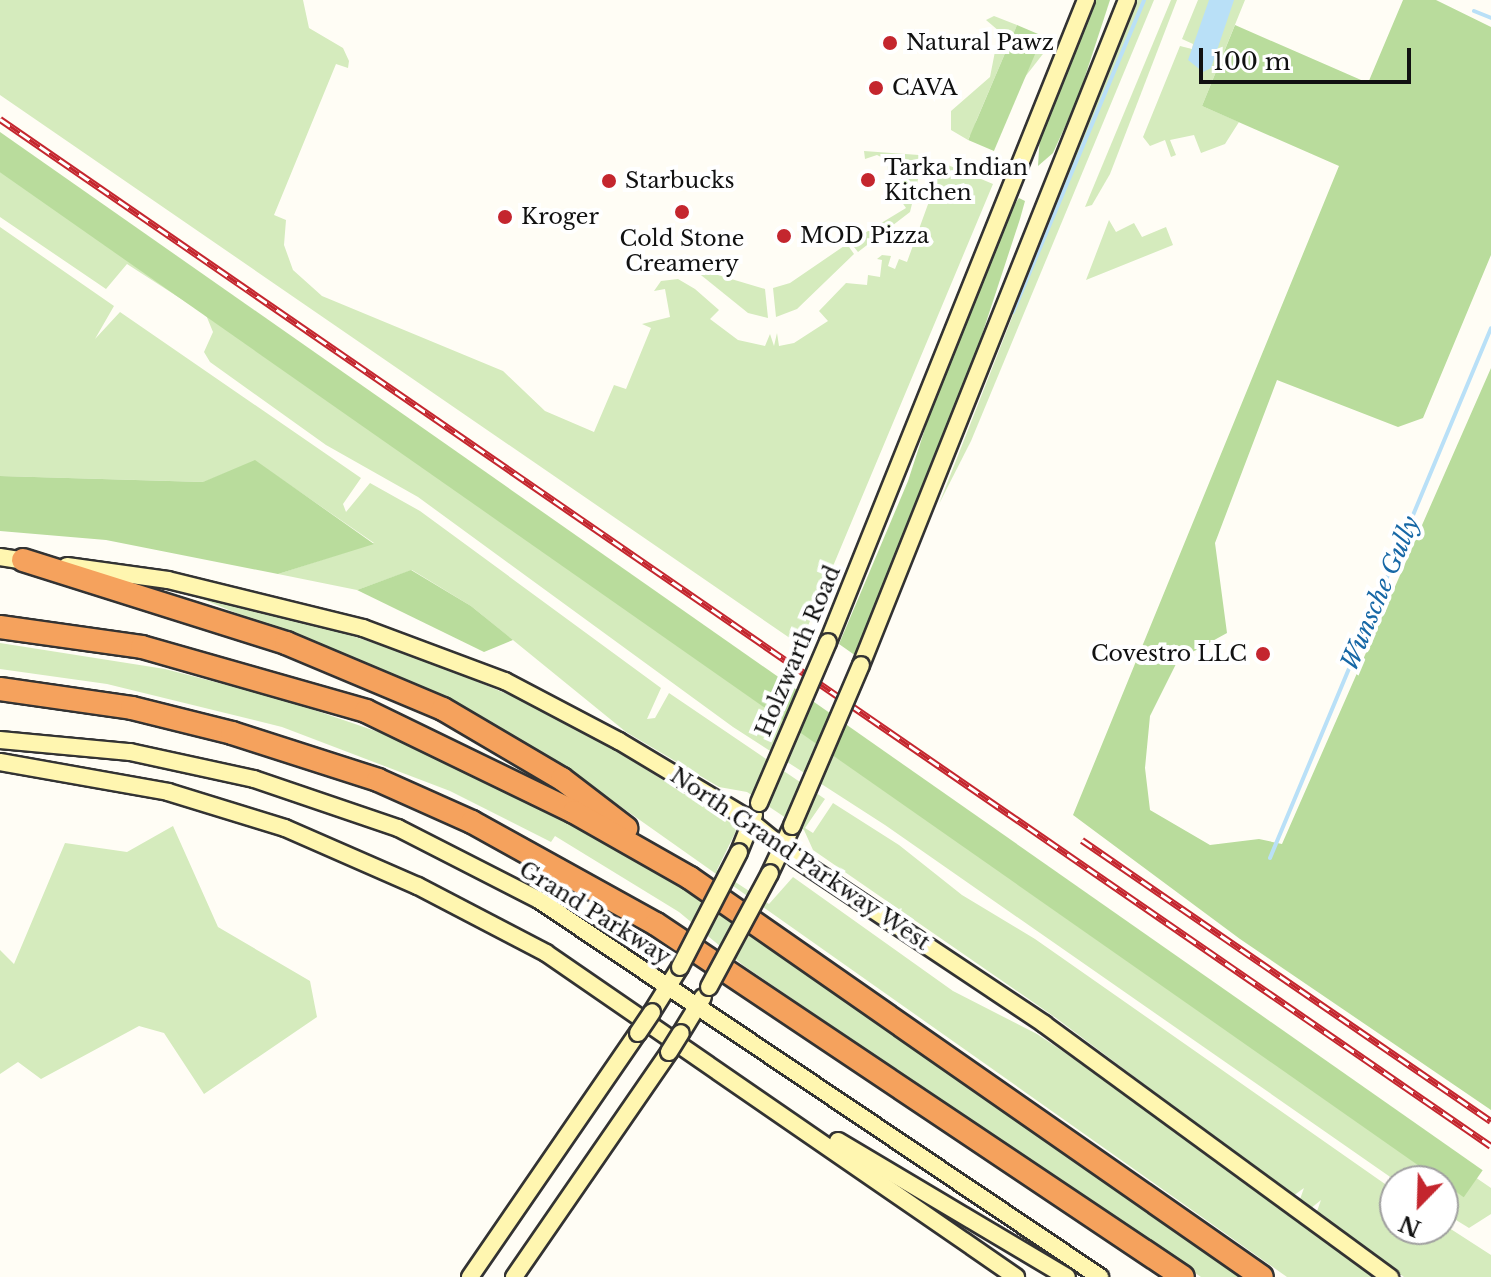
<!DOCTYPE html>
<html>
<head>
<meta charset="utf-8">
<style>
  body { margin:0 }
  #map { position:relative; width:1491px; height:1277px; overflow:hidden; background:#fffdf5; font-family:"Libre Baskerville",serif }
  div>[style] { position:absolute }
  [style*='--x'] { left:calc(var(--x)*1px); top:calc(var(--y)*1px); width:calc(var(--w)*1px); rotate:calc(var(--a)*1deg) }
  .green>* { inset:0; background:#d5ebbd; transform-origin:0 0 }
  .forest>* { inset:0; background:#b9dc9c; transform-origin:0 0 }
  .water>* { inset:0; background:#b9e0f7 }
  .stream>* { height:4px; margin:-2px; padding:0 2px; transform-origin:2px; border-radius:2px; background:#b9e0f7 }
  .roads { filter:drop-shadow(2px 0 #333) drop-shadow(-2px 0 #333) drop-shadow(0 2px #333) drop-shadow(0 -2px #333) }
  .secondary>* { height:16px; margin:-8px; padding:0 8px; transform-origin:8px; border-radius:8px; background:#fff6b0 }
  .highway>* { height:22px; margin:-11px; padding:0 11px; transform-origin:11px; border-radius:11px; background:#f5a25d }
  .rail>* { height:7px; margin-top:-3.5px; transform-origin:0; background:repeating-linear-gradient(90deg,#fff 0 12px,#c4262e 0 24px); box-sizing:border-box; border-block:2px solid #c4262e }
  .bridges { filter:drop-shadow(2px 0 #333) drop-shadow(-2px 0 #333) drop-shadow(0 2px #333) drop-shadow(0 -2px #333) }
  .secondary-bridge>* { height:16px; margin:-8px; padding:0 8px; transform-origin:8px; border-radius:8px; background:#fff6b0 }
  .dots>* { width:22px; height:22px; translate:-50% -50%; box-sizing:border-box; border:4px solid #fff; border-radius:50% }
  span { translate:-50% -50%; white-space:nowrap; text-align:center; line-height:1.15; -webkit-text-stroke:8px #fff; paint-order:stroke }
  .poi-label { font-size:22px; color:#111 }
  .left { translate:0 -50%; text-align:left }
  .right { translate:-100% -50%; text-align:right }
  .street-label { font-size:22px; color:#111 }
  .water-label { font-size:24px; color:#1768a6; font-style:italic }
  .north { position:absolute; left:1379px; top:1165px; width:80px; height:80px; box-sizing:border-box; background:#fff; border:2px solid #a0a0a0; border-radius:50%; rotate:203deg; font-size:22px; font-weight:700; line-height:32px; text-align:center; color:#111 }
  .north::after { content:''; display:block; margin:auto; width:28px; height:36px; background:#c4262e; clip-path:polygon(50% 0,100% 100%,50% 72%,0 100%) }
  .scale { position:absolute; left:1199px; top:48px; width:212px; height:36px; box-sizing:border-box; border:4px solid #111; border-top:0; padding-left:10px; font-size:24px; line-height:28px; white-space:nowrap; color:#111; -webkit-text-stroke:6px #fff; paint-order:stroke }
</style>
</head>
<body>
<div id="map">
  <div class="green">
    <div style="clip-path:polygon(0 0,303px 0,309px 28px,343px 48px,349px 61px,348px 68px,336px 64px,274px 215px,286px 220px,284px 245px,293px 270px,322px 296px,503px 371px,545px 411px,594px 432px,614px 385px,626px 389px,651px 328px,642px 324px,670px 317px,665px 289px,654px 291px,661px 281px,678px 279px,695px 289px,719px 310px,710px 319px,738px 340px,765px 346px,770px 334px,774px 346px,777px 333px,779px 346px,794px 343px,828px 321px,819px 311px,846px 283px,867px 285px,868px 275px,880px 277px,882px 260px,877px 259px,882px 255px,891px 256px,888px 266px,895px 269px,899px 259px,907px 262px,943px 163px,993px 184px,800px 645px,0 95px)"></div>
    <div style="clip-path:polygon(1136px 0,1154px 0,971px 441px,939px 504px)"></div>
    <div style="clip-path:polygon(1171px 0,1177px 0,1110px 174px,1092px 205px,1085px 207px)"></div>
    <div style="clip-path:polygon(1198px 0,1245px 0,1202px 106px,1239px 122px,1225px 144px,1201px 153px,1194px 135px,1170px 140px,1176px 155px,1171px 157px,1165px 140px,1150px 146px,1143px 137px,1180px 46px,1192px 49px,1193px 44px,1182px 39px)"></div>
    <div style="clip-path:polygon(994px 16px,1017px 25px,968px 140px,951px 130px,951px 111px,990px 77px,999px 31px,986px 20px)"></div>
    <div style="left:1043px;top:36px;width:11px;height:124px;rotate:38deg"></div>
    <div style="clip-path:polygon(864px 151px,919px 155px,921px 167px,910px 212px,858px 252px,850px 242px,906px 208px,889px 184px,887px 160px,877px 155px,865px 159px)"></div>
    <div style="clip-path:polygon(0 165px,1491px 1188px,1491px 1214px,1469px 1228px,1443px 1212px,1443px 1181px,1396px 1181px,885px 825px,733px 727px,418px 497px,326px 445px,210px 362px,204px 352px,213px 332px,206px 315px,127px 264px,106px 289px,0 217px)"></div>
    <div style="clip-path:polygon(1109px 220px,1116px 232px,1134px 223px,1142px 237px,1166px 227px,1173px 245px,1086px 280px)"></div>
    <div style="clip-path:polygon(0 227px,114px 306px,95px 339px,120px 312px,361px 478px,343px 504px,346px 512px,370px 483px,420px 511px,661px 688px,647px 719px,655px 718px,669px 693px,825px 799px,805px 828px,813px 833px,833px 803px,899px 845px,962px 895px,1035px 939px,1395px 1191px,1395px 1229px,1443px 1229px,1443px 1224px,1491px 1255px,1491px 1277px,1404px 1277px,1316px 1214px,1321px 1200px,1310px 1209px,1299px 1202px,1304px 1188px,1293px 1196px,1056px 1018px,813px 850px,804px 830px,747px 792px,719px 787px,626px 732px,471px 606px,412px 570px,357px 590px,278px 574px,374px 543px,255px 461px,204px 482px,0 476px)"></div>
    <div style="clip-path:polygon(847px 244px,854px 254px,797px 309px,776px 317px,773px 288px,790px 283px)"></div>
    <div style="clip-path:polygon(691px 267px,765px 289px,768px 318px,748px 313px)"></div>
    <div style="clip-path:polygon(198px 597px,302px 620px,415px 656px,524px 701px,620px 753px,734px 825px,736px 831px,717px 870px,769px 904px,793px 877px,953px 991px,1037px 1034px,1100px 1076px,1375px 1277px,1287px 1277px,552px 758px,459px 707px)"></div>
    <div style="clip-path:polygon(0 643px,165px 669px,285px 700px,393px 737px,505px 786px,692px 893px,1245px 1277px,1201px 1277px,744px 966px,679px 912px,555px 836px,551px 842px,450px 791px,282px 727px,107px 684px,0 669px)"></div>
    <div style="clip-path:polygon(173px 826px,218px 927px,310px 981px,317px 1017px,204px 1094px,164px 1033px,139px 1026px,41px 1079px,18px 1062px,0 1074px,0 950px,14px 964px,65px 843px,127px 852px)"></div>
  </div>
  <div class="forest">
    <div style="clip-path:polygon(1096px 0,1110px 0,1078px 98px,1053px 153px,1038px 166px,1040px 134px)"></div>
    <div style="clip-path:polygon(1403px 0,1436px 0,1491px 27px,1491px 255px,1423px 418px,1398px 427px,1277px 380px,1215px 543px,1227px 633px,1178px 660px,1150px 716px,1145px 768px,1150px 810px,1210px 845px,1259px 839px,1282px 844px,1491px 368px,1491px 1110px,1240px 939px,1073px 815px,1339px 166px,1202px 106px,1235px 25px,1368px 83px)"></div>
    <div style="left:1017px;top:25px;width:28px;height:125px;rotate:23deg"></div>
    <div style="left:0;top:132px;width:1810px;height:33px;rotate:35deg"></div>
    <div style="clip-path:polygon(1019px 198px,1025px 201px,1020px 219px,975px 356px,856px 656px,839px 644px,908px 481px,935px 398px,1008px 214px)"></div>
    <div style="clip-path:polygon(255px 460px,374px 544px,278px 574px,106px 540px,0 531px,0 476px,203px 482px)"></div>
    <div style="clip-path:polygon(411px 570px,471px 606px,513px 640px,484px 652px,357px 590px)"></div>
  </div>
  <div class="water">
    <div style="clip-path:polygon(1209px 0,1234px 0,1211px 68px,1203px 72px,1188px 60px)"></div>
  </div>
  <div class="stream">
    <div style="--x:1474;--y:11;--w:18;--a:22"></div>
    <div style="--x:1013;--y:312;--w:338;--a:-67.2"></div>
    <div style="--x:1270;--y:858;--w:574;--a:-67.36"></div>
  </div>
  <div class="roads">
    <div class="secondary">
      <div style="--x:0;--y:557;--w:32;--a:9"></div>
      <div style="--x:67;--y:566;--w:102;--a:7.9"></div>
      <div style="--x:168;--y:580;--w:201;--a:13.8"></div>
      <div style="--x:363;--y:628;--w:152;--a:20.5"></div>
      <div style="--x:505;--y:681;--w:129;--a:27.8"></div>
      <div style="--x:619;--y:741;--w:146;--a:31"></div>
      <div style="--x:744;--y:816;--w:68;--a:39.1"></div>
      <div style="--x:797;--y:859;--w:297;--a:33.7"></div>
      <div style="--x:1044;--y:1024;--w:429;--a:36.2"></div>
      <div style="--x:828;--y:642;--w:692;--a:-68.11"></div>
      <div style="--x:861;--y:665;--w:716;--a:-68.2"></div>
      <div style="--x:0;--y:740;--w:131;--a:5.3"></div>
      <div style="--x:130;--y:752;--w:127;--a:12.3"></div>
      <div style="--x:254;--y:779;--w:152;--a:18.8"></div>
      <div style="--x:398;--y:828;--w:158;--a:27.1"></div>
      <div style="--x:539;--y:900;--w:676;--a:33.9"></div>
      <div style="--x:0;--y:762;--w:171;--a:10.1"></div>
      <div style="--x:168;--y:792;--w:122;--a:17.1"></div>
      <div style="--x:285;--y:828;--w:145;--a:23.6"></div>
      <div style="--x:418;--y:886;--w:144;--a:27.6"></div>
      <div style="--x:546;--y:953;--w:571;--a:34.58"></div>
      <div style="--x:739;--y:852;--w:40;--a:-68"></div>
      <div style="--x:770;--y:873;--w:52;--a:-64.9"></div>
      <div style="--x:652;--y:1012;--w:53;--a:-58.1"></div>
      <div style="--x:681;--y:1033;--w:42;--a:-58.6"></div>
      <div style="--x:838;--y:1141;--w:266;--a:30.7"></div>
      <div style="--x:470;--y:1277;--w:296;--a:-55.5"></div>
      <div style="--x:514;--y:1277;--w:273;--a:-55.4"></div>
    </div>
    <div class="highway">
      <div style="--x:23;--y:560;--w:276;--a:17.5"></div>
      <div style="--x:286;--y:643;--w:170;--a:22.8"></div>
      <div style="--x:443;--y:709;--w:138;--a:30.5"></div>
      <div style="--x:562;--y:779;--w:81;--a:37.4"></div>
      <div style="--x:0;--y:627;--w:143;--a:8"></div>
      <div style="--x:142;--y:647;--w:233;--a:15.9"></div>
      <div style="--x:366;--y:711;--w:231;--a:25.9"></div>
      <div style="--x:574;--y:812;--w:133;--a:29.6"></div>
      <div style="--x:690;--y:878;--w:697;--a:34.9"></div>
      <div style="--x:0;--y:689;--w:133;--a:8.2"></div>
      <div style="--x:132;--y:708;--w:103;--a:14"></div>
      <div style="--x:232;--y:733;--w:153;--a:17.8"></div>
      <div style="--x:378;--y:780;--w:103;--a:24.1"></div>
      <div style="--x:472;--y:822;--w:210;--a:29"></div>
      <div style="--x:656;--y:924;--w:634;--a:33.82"></div>
    </div>
  </div>
  <div class="rail">
    <div style="--x:0;--y:119;--w:1810;--a:34.56"></div>
    <div style="--x:1082;--y:840;--w:496;--a:34.5"></div>
  </div>
  <div class="bridges">
    <div class="secondary-bridge">
      <div style="--x:759;--y:803;--w:175;--a:-66.8"></div>
      <div style="--x:792;--y:826;--w:175;--a:-66.8"></div>
      <div style="--x:680;--y:967;--w:129;--a:-62.8"></div>
      <div style="--x:709;--y:987;--w:129;--a:-61.8"></div>
      <div style="--x:638;--y:1033;--w:25;--a:-56"></div>
      <div style="--x:669;--y:1052;--w:22;--a:-58"></div>
    </div>
  </div>
  <div class="dots">
    <div style="left:890px;top:43px;background:#c4262e"></div>
    <div style="left:876px;top:88px;background:#c4262e"></div>
    <div style="left:868px;top:180px;background:#c4262e"></div>
    <div style="left:609px;top:181px;background:#c4262e"></div>
    <div style="left:682px;top:212px;background:#c4262e"></div>
    <div style="left:505px;top:217px;background:#c4262e"></div>
    <div style="left:784px;top:236px;background:#c4262e"></div>
    <div style="left:1263px;top:654px;background:#c4262e"></div>
  </div>
  <div class="poi-label">
    <span class="left" style="left:906px;top:43px">Natural Pawz</span>
    <span class="left" style="left:892px;top:88px">CAVA</span>
    <span class="left" style="left:884px;top:180px">Tarka Indian<br>Kitchen</span>
    <span class="left" style="left:625px;top:181px">Starbucks</span>
    <span class="left" style="left:521px;top:217px">Kroger</span>
    <span class="left" style="left:800px;top:236px">MOD Pizza</span>
    <span style="left:682px;top:251px">Cold Stone<br>Creamery</span>
    <span class="right" style="left:1247px;top:654px">Covestro LLC</span>
  </div>
  <div class="street-label">
    <span style="left:798px;top:651px;rotate:-67deg">Holzwarth Road</span>
    <span style="left:800px;top:859px;rotate:34deg">North Grand Parkway West</span>
    <span style="left:595px;top:913px;rotate:32deg">Grand Parkway</span>
  </div>
  <div class="water-label">
    <span style="left:1380px;top:593px;rotate:-67deg">Wunsche Gully</span>
  </div>
  <div class="north">N</div>
  <div class="scale">100 m</div>
</div>
</body>
</html>
